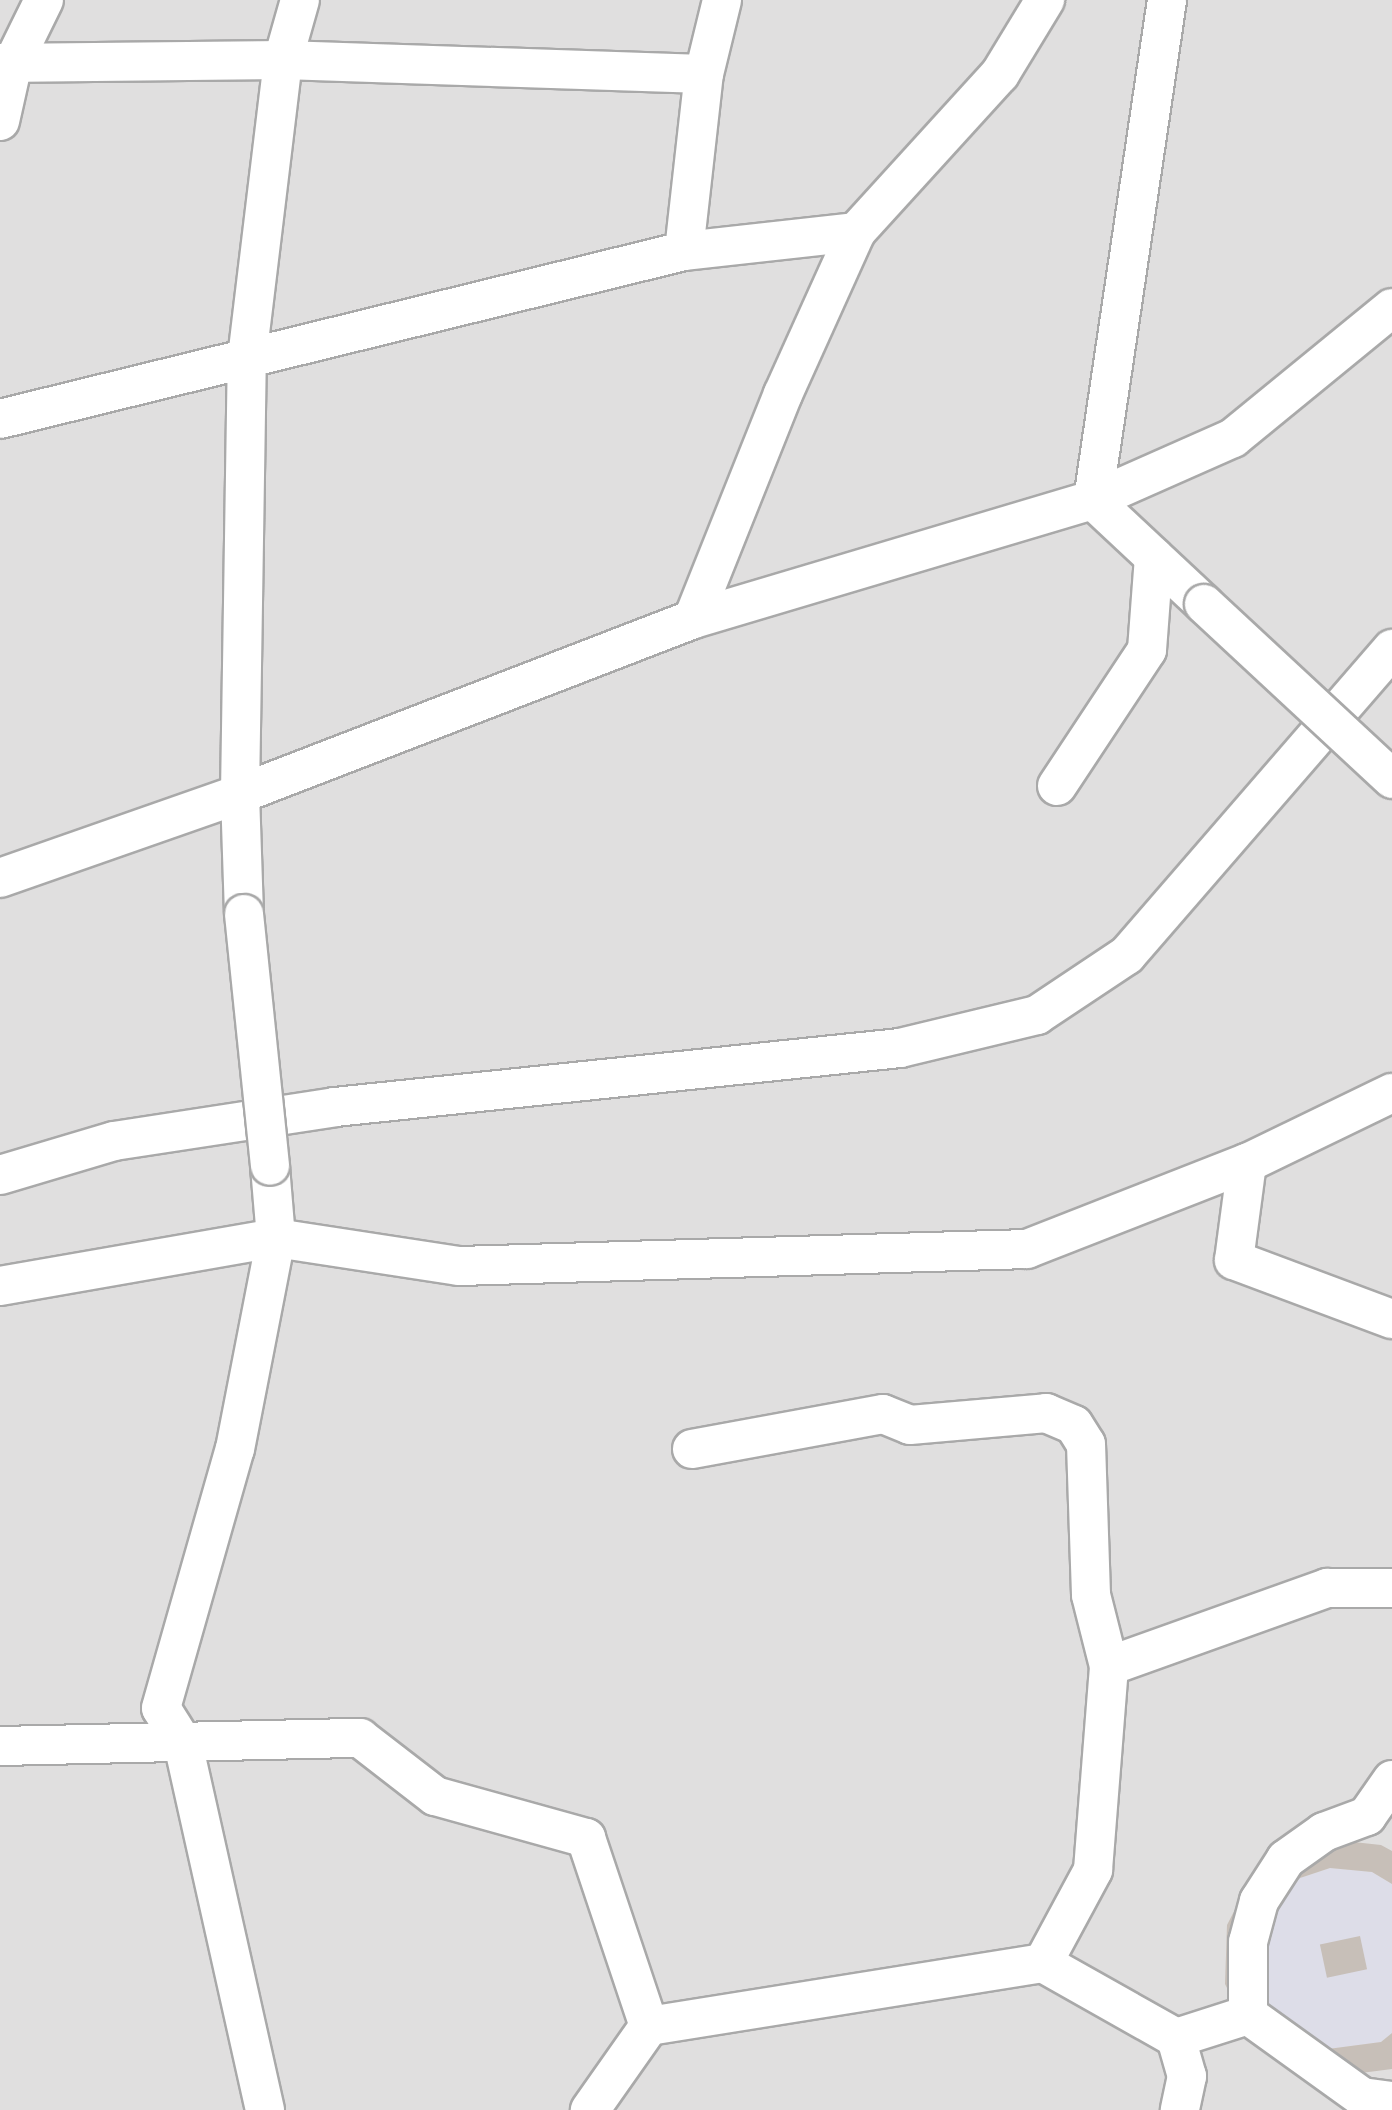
<!DOCTYPE html>
<html>
<head>
<meta charset="utf-8">
<style>
  body { margin:0 }
  #map { position:relative; width:1392px; height:2110px; overflow:hidden; background:#f2efe9; font-family:"Space Grotesk",sans-serif }
  div>[style] { position:absolute }
  [style*='--x'] { left:calc(var(--x)*1px); top:calc(var(--y)*1px); width:calc(var(--w)*1px); rotate:calc(var(--a)*1deg) }
  .residential>* { inset:0; background:#e0dfdf; transform-origin:0 0 }
  .plaza>* { inset:0; background:#dddde8 }
  .building>* { inset:0; background:#c7bfb8; transform-origin:0 0 }
  .roads { filter:drop-shadow(2px 0 #a9a9a9) drop-shadow(-2px 0 #a9a9a9) drop-shadow(0 2px #a9a9a9) drop-shadow(0 -2px #a9a9a9) }
  .street>* { height:38px; margin:-19px; padding:0 19px; transform-origin:19px; border-radius:19px; background:#fff }
  .bridges { filter:drop-shadow(2px 0 #a9a9a9) drop-shadow(-2px 0 #a9a9a9) drop-shadow(0 2px #a9a9a9) drop-shadow(0 -2px #a9a9a9) }
  .street-bridge>* { height:38px; margin:-19px; padding:0 19px; transform-origin:19px; border-radius:19px; background:#fff }
  span { translate:-50% -50%; white-space:nowrap; text-align:center; line-height:1.15; -webkit-text-stroke:6px #fff; paint-order:stroke }
</style>
</head>
<body>
<div id="map">
  <div class="residential">
    <div style="left:0;top:0;width:1392px;height:2110px"></div>
  </div>
  <div class="plaza">
    <div style="clip-path:polygon(1330px 1868px,1372px 1872px,1392px 1884px,1392px 2033px,1381px 2042px,1328px 2049px,1274px 2019px,1253px 1978px,1270px 1904px,1300px 1878px)"></div>
  </div>
  <div class="building">
    <div style="clip-path:polygon(1326px 1839px,1381px 1845px,1392px 1851px,1392px 1884px,1372px 1872px,1330px 1868px,1300px 1878px,1270px 1904px,1253px 1978px,1274px 2019px,1328px 2049px,1381px 2042px,1392px 2033px,1392px 2069px,1322px 2078px,1253px 2040px,1225px 1984px,1227px 1925px,1247px 1886px)"></div>
    <div style="left:1360px;top:1936px;width:34px;height:41px;rotate:78deg"></div>
  </div>
  <div class="roads">
    <div class="street">
      <div style="--x:1167;--y:0;--w:505;--a:98.42"></div>
      <div style="--x:1093;--y:500;--w:152;--a:43.1"></div>
      <div style="--x:0;--y:63;--w:283;--a:-0.6"></div>
      <div style="--x:283;--y:60;--w:421;--a:1.9"></div>
      <div style="--x:0;--y:121;--w:59;--a:-77.4"></div>
      <div style="--x:13;--y:63;--w:70;--a:-63.8"></div>
      <div style="--x:684;--y:251;--w:178;--a:-83.6"></div>
      <div style="--x:704;--y:74;--w:76;--a:-76.3"></div>
      <div style="--x:0;--y:419;--w:704;--a:-13.8"></div>
      <div style="--x:684;--y:251;--w:173;--a:-6.3"></div>
      <div style="--x:693;--y:619;--w:242;--a:-68.2"></div>
      <div style="--x:783;--y:394;--w:178;--a:-65.7"></div>
      <div style="--x:856;--y:232;--w:214;--a:-47.7"></div>
      <div style="--x:1000;--y:74;--w:87;--a:-58.7"></div>
      <div style="--x:1057;--y:786;--w:163;--a:-56.5"></div>
      <div style="--x:1147;--y:650;--w:93;--a:-85.7"></div>
      <div style="--x:0;--y:878;--w:254;--a:-19.3"></div>
      <div style="--x:240;--y:794;--w:486;--a:-21.1"></div>
      <div style="--x:693;--y:619;--w:417;--a:-16.6"></div>
      <div style="--x:1093;--y:500;--w:153;--a:-23.9"></div>
      <div style="--x:1233;--y:438;--w:205;--a:-39.3"></div>
      <div style="--x:244;--y:914;--w:120;--a:-91.9"></div>
      <div style="--x:240;--y:794;--w:436;--a:-89.1"></div>
      <div style="--x:247;--y:358;--w:300;--a:-83.1"></div>
      <div style="--x:283;--y:60;--w:62;--a:-74.2"></div>
      <div style="--x:1247;--y:1163;--w:98;--a:97.6"></div>
      <div style="--x:1234;--y:1260;--w:169;--a:20.5"></div>
      <div style="--x:0;--y:1175;--w:119;--a:-16.6"></div>
      <div style="--x:114;--y:1141;--w:224;--a:-8.7"></div>
      <div style="--x:335;--y:1107;--w:568;--a:-5.96"></div>
      <div style="--x:900;--y:1048;--w:141;--a:-13.5"></div>
      <div style="--x:1037;--y:1015;--w:108;--a:-33.7"></div>
      <div style="--x:1127;--y:955;--w:405;--a:-49.1"></div>
      <div style="--x:0;--y:1286;--w:280;--a:-9.9"></div>
      <div style="--x:276;--y:1238;--w:185;--a:8.7"></div>
      <div style="--x:459;--y:1266;--w:568;--a:-1.71"></div>
      <div style="--x:1027;--y:1249;--w:236;--a:-21.4"></div>
      <div style="--x:1247;--y:1163;--w:161;--a:-25.8"></div>
      <div style="--x:692;--y:1449;--w:194;--a:-10.4"></div>
      <div style="--x:883;--y:1414;--w:29;--a:22"></div>
      <div style="--x:910;--y:1425;--w:137;--a:-5"></div>
      <div style="--x:1046;--y:1413;--w:30;--a:23"></div>
      <div style="--x:1074;--y:1425;--w:22;--a:58"></div>
      <div style="--x:1086;--y:1444;--w:151;--a:88.1"></div>
      <div style="--x:1091;--y:1595;--w:73;--a:75.8"></div>
      <div style="--x:0;--y:1746;--w:360;--a:-1.3"></div>
      <div style="--x:360;--y:1738;--w:95;--a:37.7"></div>
      <div style="--x:435;--y:1796;--w:157;--a:15.5"></div>
      <div style="--x:586;--y:1838;--w:198;--a:71.5"></div>
      <div style="--x:649;--y:2026;--w:103;--a:125.1"></div>
      <div style="--x:1392;--y:1780;--w:44;--a:124.8"></div>
      <div style="--x:1367;--y:1816;--w:46;--a:159.6"></div>
      <div style="--x:1324;--y:1832;--w:47;--a:144.6"></div>
      <div style="--x:1286;--y:1859;--w:50;--a:122.7"></div>
      <div style="--x:1259;--y:1901;--w:42;--a:105"></div>
      <div style="--x:1248;--y:1942;--w:73;--a:90"></div>
      <div style="--x:1248;--y:2015;--w:140;--a:35.7"></div>
      <div style="--x:1362;--y:2097;--w:30;--a:8"></div>
      <div style="--x:1043;--y:1963;--w:106;--a:-61.7"></div>
      <div style="--x:1093;--y:1870;--w:205;--a:-85.5"></div>
      <div style="--x:1109;--y:1666;--w:232;--a:-19.7"></div>
      <div style="--x:1327;--y:1588;--w:65;--a:0"></div>
      <div style="--x:649;--y:2026;--w:399;--a:-9.1"></div>
      <div style="--x:1043;--y:1963;--w:153;--a:29.4"></div>
      <div style="--x:1176;--y:2038;--w:76;--a:-17.7"></div>
      <div style="--x:1176;--y:2038;--w:40;--a:74"></div>
      <div style="--x:1187;--y:2076;--w:35;--a:102"></div>
      <div style="--x:265;--y:2110;--w:376;--a:-102.6"></div>
      <div style="--x:183;--y:1743;--w:41;--a:-122.2"></div>
      <div style="--x:161;--y:1708;--w:269;--a:-74.1"></div>
      <div style="--x:235;--y:1449;--w:215;--a:-79"></div>
      <div style="--x:276;--y:1238;--w:72;--a:-94.8"></div>
    </div>
  </div>
  <div class="bridges">
    <div class="street-bridge">
      <div style="--x:1204;--y:604;--w:257;--a:42.9"></div>
      <div style="--x:244;--y:914;--w:253;--a:84.1"></div>
    </div>
  </div>
</div>
</body>
</html>
